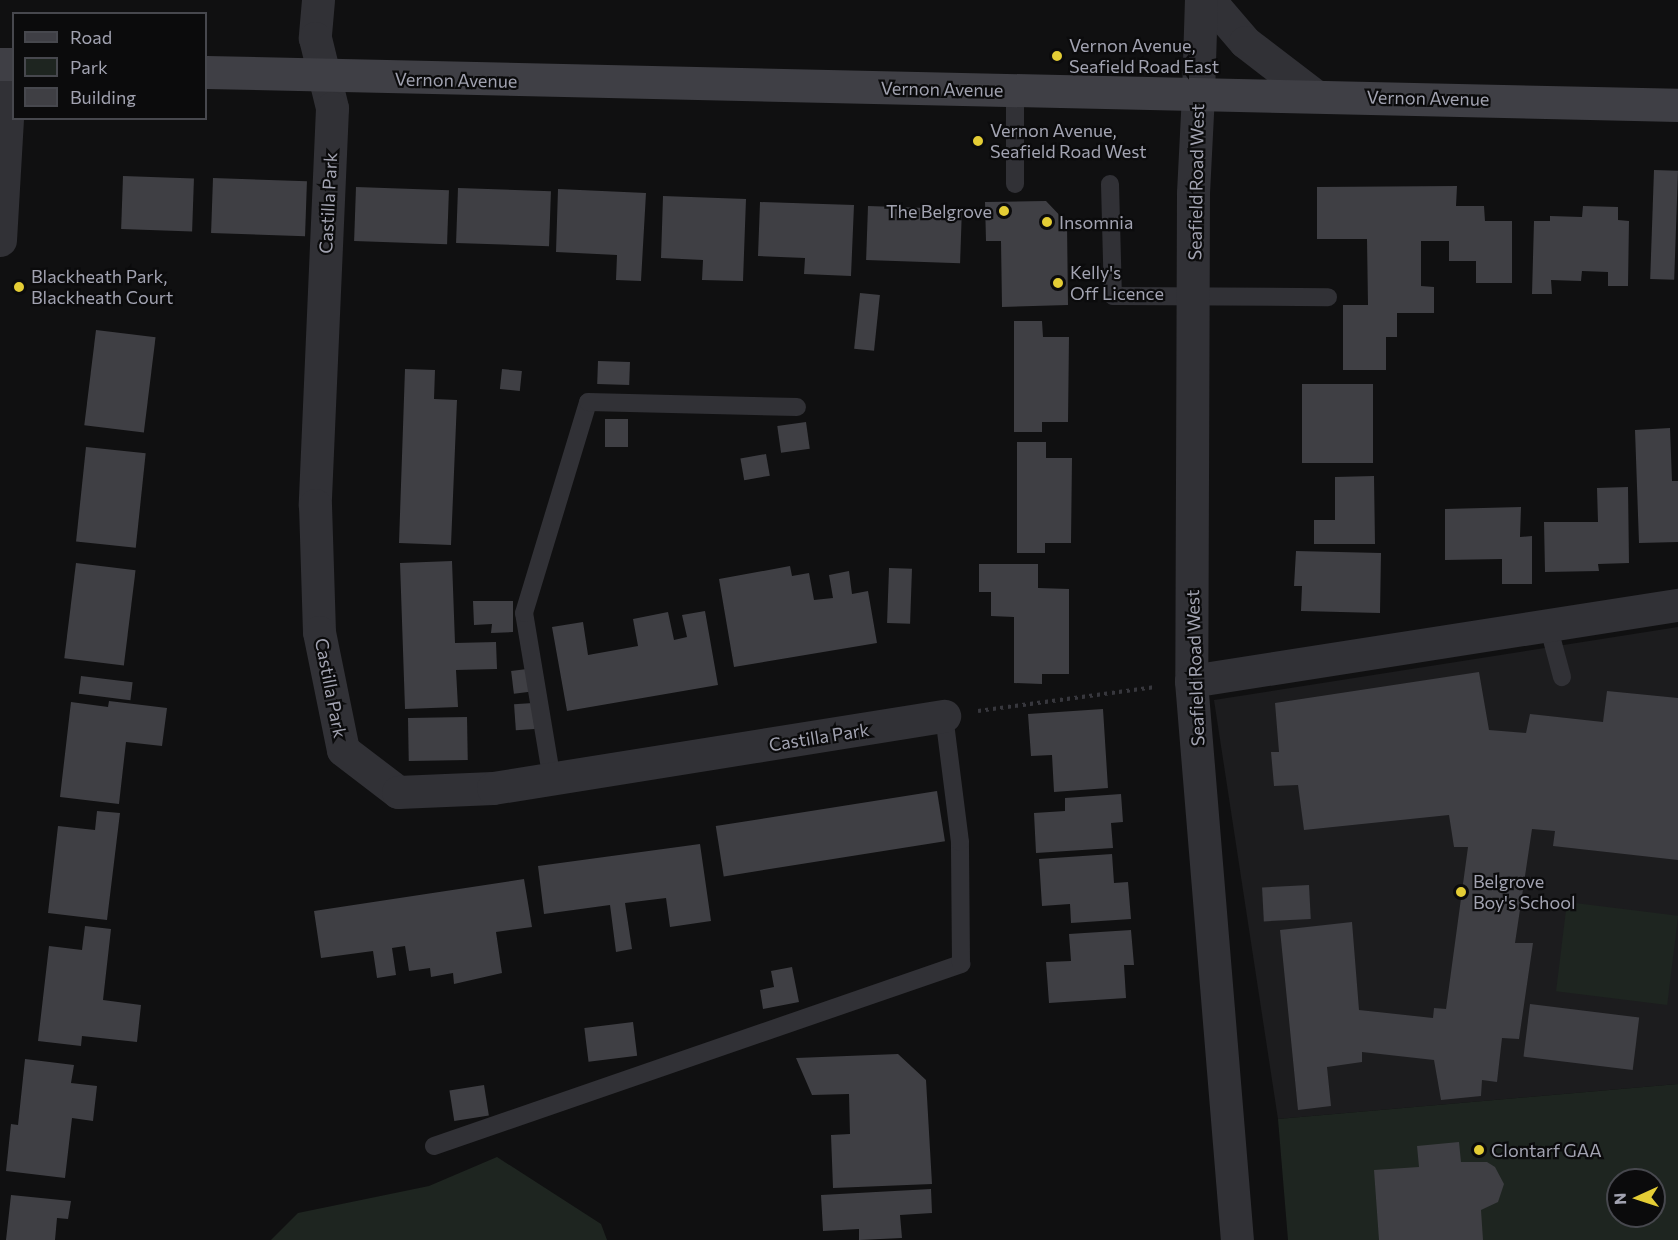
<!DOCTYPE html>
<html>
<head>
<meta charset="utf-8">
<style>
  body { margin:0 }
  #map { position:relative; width:1678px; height:1240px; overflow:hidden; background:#101011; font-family:Commissioner,sans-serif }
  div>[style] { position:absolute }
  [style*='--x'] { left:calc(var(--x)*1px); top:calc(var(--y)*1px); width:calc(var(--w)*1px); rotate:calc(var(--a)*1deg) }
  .built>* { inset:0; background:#1c1c1e }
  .green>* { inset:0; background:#1e2520; transform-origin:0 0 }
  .building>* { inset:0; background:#3f3f44; transform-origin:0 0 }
  .path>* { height:4px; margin-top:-2px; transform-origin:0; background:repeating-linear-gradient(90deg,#37373d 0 3px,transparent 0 7.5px) }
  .service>* { height:18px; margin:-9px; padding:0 9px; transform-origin:9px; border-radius:9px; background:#313136 }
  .minor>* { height:33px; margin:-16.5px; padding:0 16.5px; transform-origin:16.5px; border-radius:16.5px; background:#313136 }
  .tertiary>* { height:33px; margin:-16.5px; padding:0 16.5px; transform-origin:16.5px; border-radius:16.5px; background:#313136 }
  .secondary>* { height:33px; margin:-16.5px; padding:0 16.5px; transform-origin:16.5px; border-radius:16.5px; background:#3f3f45 }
  .dots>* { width:16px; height:16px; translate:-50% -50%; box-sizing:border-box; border:3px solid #0b0b0c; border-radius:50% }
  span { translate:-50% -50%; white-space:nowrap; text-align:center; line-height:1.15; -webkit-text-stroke:4.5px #0b0b0c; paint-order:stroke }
  .poi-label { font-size:18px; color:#a2a3b1 }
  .left { translate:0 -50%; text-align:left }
  .right { translate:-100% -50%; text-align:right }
  .street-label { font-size:18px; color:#a2a3b1 }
  .legend { position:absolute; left:12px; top:12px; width:195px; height:108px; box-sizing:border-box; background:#0b0b0c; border:2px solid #47484e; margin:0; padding:8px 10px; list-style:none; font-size:18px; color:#a2a3b1 }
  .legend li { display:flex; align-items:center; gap:12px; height:30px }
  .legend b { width:30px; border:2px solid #47484e }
  .north { position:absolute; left:1606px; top:1168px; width:60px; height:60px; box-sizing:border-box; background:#0b0b0c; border:2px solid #47484e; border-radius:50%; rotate:267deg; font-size:16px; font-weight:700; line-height:24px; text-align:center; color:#a2a3b1 }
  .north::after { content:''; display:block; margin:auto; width:21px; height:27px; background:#e4cd35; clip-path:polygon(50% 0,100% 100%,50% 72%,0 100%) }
</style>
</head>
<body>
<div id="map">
  <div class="built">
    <div style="clip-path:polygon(1678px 627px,1678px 1084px,1278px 1119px,1214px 700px)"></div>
  </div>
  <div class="green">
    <div style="left:1567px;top:902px;width:112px;height:90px;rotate:7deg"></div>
    <div style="clip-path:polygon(evenodd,1678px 1084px,1678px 1240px,1288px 1240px,1278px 1119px,1678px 1084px,1618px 1180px,1654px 1180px,1654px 1216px,1618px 1216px,1618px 1180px)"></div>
    <div style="clip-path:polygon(497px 1157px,601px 1224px,607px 1240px,271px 1240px,298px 1213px,429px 1186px)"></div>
  </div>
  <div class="building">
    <div style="left:1654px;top:170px;width:24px;height:109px;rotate:2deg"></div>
    <div style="left:123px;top:176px;width:71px;height:53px;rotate:2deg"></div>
    <div style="left:213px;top:178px;width:94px;height:55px;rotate:2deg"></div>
    <div style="clip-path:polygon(1457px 186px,1456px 206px,1484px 206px,1485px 221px,1512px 221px,1512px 283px,1476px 283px,1476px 261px,1449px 261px,1449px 241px,1421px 241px,1421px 286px,1434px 287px,1434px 313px,1397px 313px,1397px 337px,1386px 337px,1386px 370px,1343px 370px,1343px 305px,1368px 305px,1367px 239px,1317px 239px,1317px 187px)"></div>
    <div style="left:356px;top:187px;width:93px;height:54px;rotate:2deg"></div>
    <div style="left:458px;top:188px;width:93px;height:55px;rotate:2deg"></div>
    <div style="clip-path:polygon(558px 189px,646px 193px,641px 281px,616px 280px,617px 255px,556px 252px)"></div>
    <div style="clip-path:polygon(663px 196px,746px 199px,743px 281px,702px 280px,703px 260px,661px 258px)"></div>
    <div style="clip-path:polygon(1046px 201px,1067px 223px,1068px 305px,1002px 307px,1001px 241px,986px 241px,985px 202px)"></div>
    <div style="clip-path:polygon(760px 202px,854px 205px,851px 276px,804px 274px,805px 258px,758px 256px)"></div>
    <div style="left:868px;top:206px;width:94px;height:54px;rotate:2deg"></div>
    <div style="clip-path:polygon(1583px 206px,1618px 207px,1618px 220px,1629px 221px,1628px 286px,1608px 286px,1608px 272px,1582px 271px,1581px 281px,1551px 280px,1552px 294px,1532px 294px,1534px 221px,1550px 221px,1550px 216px,1582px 217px)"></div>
    <div style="left:860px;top:293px;width:20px;height:56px;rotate:6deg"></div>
    <div style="clip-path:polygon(1014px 321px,1042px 321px,1043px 337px,1069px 337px,1068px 422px,1042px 422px,1042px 432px,1014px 432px)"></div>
    <div style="left:96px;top:330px;width:60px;height:96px;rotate:7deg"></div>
    <div style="left:598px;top:361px;width:32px;height:23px;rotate:2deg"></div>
    <div style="clip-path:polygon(405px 369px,435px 370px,434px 399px,457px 400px,451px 545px,399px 543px)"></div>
    <div style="left:502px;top:369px;width:20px;height:20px;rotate:6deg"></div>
    <div style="left:1373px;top:384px;width:79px;height:71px;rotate:90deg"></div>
    <div style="left:605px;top:419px;width:23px;height:28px"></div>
    <div style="left:806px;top:422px;width:27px;height:29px;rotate:82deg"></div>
    <div style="clip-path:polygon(1670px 428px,1672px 481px,1678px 481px,1678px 542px,1639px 543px,1635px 430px)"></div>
    <div style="clip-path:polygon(1017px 442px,1046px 442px,1046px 458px,1072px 458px,1071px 543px,1045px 543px,1045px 553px,1017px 553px)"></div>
    <div style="left:86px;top:447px;width:60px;height:95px;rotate:6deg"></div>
    <div style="left:766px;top:454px;width:22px;height:26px;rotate:80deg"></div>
    <div style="clip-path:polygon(1374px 476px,1375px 544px,1314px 544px,1314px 520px,1335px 520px,1335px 477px)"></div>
    <div style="clip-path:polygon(1628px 487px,1629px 563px,1598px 564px,1599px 571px,1545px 572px,1544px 522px,1598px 522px,1597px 488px)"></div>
    <div style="clip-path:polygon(1521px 507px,1520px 537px,1532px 536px,1532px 584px,1502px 584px,1502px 559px,1445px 560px,1445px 509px)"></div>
    <div style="clip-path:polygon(1296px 551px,1381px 553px,1380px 613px,1301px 611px,1302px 586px,1294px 586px)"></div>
    <div style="clip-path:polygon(452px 561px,455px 643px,496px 642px,497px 669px,456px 670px,458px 707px,405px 709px,400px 563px)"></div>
    <div style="left:76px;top:563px;width:60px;height:96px;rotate:7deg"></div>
    <div style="clip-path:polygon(979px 564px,1038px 564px,1038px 588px,1069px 589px,1069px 674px,1042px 674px,1042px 684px,1014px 683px,1014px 617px,991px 616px,991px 592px,979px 592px)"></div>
    <div style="clip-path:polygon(790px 566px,792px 576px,809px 573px,814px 600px,833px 598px,829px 575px,849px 571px,852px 594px,868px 591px,877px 643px,734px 667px,719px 579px)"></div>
    <div style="left:889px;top:568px;width:23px;height:55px;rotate:2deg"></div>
    <div style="clip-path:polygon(473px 601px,513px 601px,513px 632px,491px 633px,492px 624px,474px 625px)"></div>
    <div style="clip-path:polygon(705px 611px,718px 685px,567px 711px,552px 627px,583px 622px,588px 655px,638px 646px,633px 619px,668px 612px,674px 640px,687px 637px,682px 615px)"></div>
    <div style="left:527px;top:669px;width:23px;height:16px;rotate:83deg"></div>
    <div style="clip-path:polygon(1479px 672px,1489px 730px,1526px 733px,1530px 714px,1603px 722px,1607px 691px,1678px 698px,1678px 860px,1553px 846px,1555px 831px,1532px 829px,1515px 943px,1533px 943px,1519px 1039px,1502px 1038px,1497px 1082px,1482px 1080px,1481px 1096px,1441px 1100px,1434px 1060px,1362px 1052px,1362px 1062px,1327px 1067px,1331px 1106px,1298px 1110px,1280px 930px,1352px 922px,1359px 1010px,1433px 1018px,1434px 1008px,1446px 1009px,1468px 847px,1454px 847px,1449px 815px,1304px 830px,1298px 785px,1274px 786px,1271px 752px,1279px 752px,1275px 703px)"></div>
    <div style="left:81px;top:676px;width:52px;height:18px;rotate:7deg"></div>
    <div style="clip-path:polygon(109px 701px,167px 708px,162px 746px,126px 742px,119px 804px,60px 797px,71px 702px,108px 707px)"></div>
    <div style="left:533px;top:703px;width:26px;height:19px;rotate:86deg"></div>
    <div style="clip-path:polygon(1103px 709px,1108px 788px,1054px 792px,1052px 755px,1031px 756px,1028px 714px)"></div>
    <div style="left:467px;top:717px;width:43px;height:59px;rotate:89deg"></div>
    <div style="left:937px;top:791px;width:51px;height:224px;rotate:81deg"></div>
    <div style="clip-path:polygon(1121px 794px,1123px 822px,1111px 823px,1113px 848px,1036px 853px,1034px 813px,1065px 811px,1065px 798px)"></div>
    <div style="clip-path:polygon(97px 811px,120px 813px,107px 920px,48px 913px,58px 826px,95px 830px)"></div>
    <div style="clip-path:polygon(700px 844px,711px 921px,670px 927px,666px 898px,625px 903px,632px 949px,616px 952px,610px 905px,544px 914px,538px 866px)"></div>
    <div style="clip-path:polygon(1112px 854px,1114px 883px,1128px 882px,1131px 919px,1071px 923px,1070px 904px,1042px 906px,1039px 859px)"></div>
    <div style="clip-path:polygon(524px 879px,532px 927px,496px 932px,502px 973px,454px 984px,453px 973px,431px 977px,430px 968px,409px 971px,405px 946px,392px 948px,396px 975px,377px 978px,373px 951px,321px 958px,314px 911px)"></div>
    <div style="left:1309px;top:885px;width:34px;height:47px;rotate:87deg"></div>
    <div style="clip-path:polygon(85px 926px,111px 929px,103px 1000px,141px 1005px,137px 1042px,82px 1036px,81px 1046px,38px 1041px,49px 946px,82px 950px)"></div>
    <div style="clip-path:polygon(1131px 930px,1134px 965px,1124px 965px,1126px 998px,1049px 1003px,1046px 962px,1071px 961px,1069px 934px)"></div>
    <div style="clip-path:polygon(792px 967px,799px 1002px,763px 1009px,760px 990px,774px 987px,771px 971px)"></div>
    <div style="left:1530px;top:1004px;width:110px;height:53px;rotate:7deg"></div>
    <div style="left:633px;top:1022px;width:34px;height:49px;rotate:83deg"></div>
    <div style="clip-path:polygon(898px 1054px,926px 1080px,932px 1184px,833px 1188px,831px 1135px,850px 1134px,849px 1094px,812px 1095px,796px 1058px)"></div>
    <div style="clip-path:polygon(25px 1059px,74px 1065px,71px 1083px,97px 1086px,93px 1121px,72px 1118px,65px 1178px,6px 1171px,11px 1124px,18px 1125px)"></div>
    <div style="left:484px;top:1085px;width:31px;height:35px;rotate:81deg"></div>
    <div style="clip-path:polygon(1459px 1142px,1461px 1162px,1487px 1162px,1495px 1167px,1504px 1184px,1498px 1202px,1481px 1210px,1483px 1240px,1379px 1240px,1374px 1170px,1419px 1167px,1417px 1146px)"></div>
    <div style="clip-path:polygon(931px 1189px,932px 1213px,900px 1215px,902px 1238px,859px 1240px,859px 1229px,823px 1231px,821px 1195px)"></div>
    <div style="clip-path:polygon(11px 1195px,71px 1201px,68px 1219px,57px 1218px,55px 1240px,6px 1240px)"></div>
  </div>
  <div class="path">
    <div style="--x:978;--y:711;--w:179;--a:-7.7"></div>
  </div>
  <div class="service">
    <div style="--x:1015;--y:184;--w:93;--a:-90"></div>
    <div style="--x:1110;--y:184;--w:112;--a:88.5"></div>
    <div style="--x:1113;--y:296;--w:215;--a:0.3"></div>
    <div style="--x:1548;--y:625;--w:54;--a:74.9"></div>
    <div style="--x:552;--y:780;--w:169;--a:-99.5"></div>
    <div style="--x:524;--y:613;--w:220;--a:-73.1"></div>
    <div style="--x:588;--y:402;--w:209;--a:1.4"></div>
    <div style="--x:434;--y:1146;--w:558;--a:-19.05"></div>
    <div style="--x:961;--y:964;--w:122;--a:-90.5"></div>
    <div style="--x:960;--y:842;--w:127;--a:-97.2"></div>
  </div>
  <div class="minor">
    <div style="--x:318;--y:0;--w:38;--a:95"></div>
    <div style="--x:315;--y:38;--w:72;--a:76.3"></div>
    <div style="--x:332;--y:108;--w:397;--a:92.5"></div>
    <div style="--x:315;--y:505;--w:127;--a:88.2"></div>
    <div style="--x:319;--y:632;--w:120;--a:78.5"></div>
    <div style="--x:343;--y:750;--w:69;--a:37.4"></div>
    <div style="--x:398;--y:792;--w:95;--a:-2.4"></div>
    <div style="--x:493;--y:788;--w:457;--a:-9.1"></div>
    <div style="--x:1198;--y:94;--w:99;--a:92.9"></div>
    <div style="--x:1193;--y:193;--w:488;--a:90.2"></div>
    <div style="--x:1191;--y:681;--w:561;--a:85.3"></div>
    <div style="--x:0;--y:240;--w:176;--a:-86.7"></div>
    <div style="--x:1191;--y:681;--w:493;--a:-8.9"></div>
  </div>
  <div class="tertiary">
    <div style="--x:1209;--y:0;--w:55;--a:49.4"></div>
    <div style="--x:1245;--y:42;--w:87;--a:37.5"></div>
    <div style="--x:1198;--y:94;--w:94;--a:-88.2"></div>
  </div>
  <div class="secondary">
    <div style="--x:0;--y:64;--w:14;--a:0"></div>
    <div style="--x:206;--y:72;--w:1472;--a:1.28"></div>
  </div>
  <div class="dots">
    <div style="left:1057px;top:56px;background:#e4cd35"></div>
    <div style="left:978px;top:141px;background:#e4cd35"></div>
    <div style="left:1004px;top:211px;background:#e4cd35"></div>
    <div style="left:1047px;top:222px;background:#e4cd35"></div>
    <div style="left:1058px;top:283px;background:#e4cd35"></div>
    <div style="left:19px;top:287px;background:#e4cd35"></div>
    <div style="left:1461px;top:892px;background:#e4cd35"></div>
    <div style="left:1479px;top:1150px;background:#e4cd35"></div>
  </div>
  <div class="poi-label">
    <span class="left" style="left:1069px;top:56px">Vernon Avenue,<br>Seafield Road East</span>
    <span class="left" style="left:990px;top:141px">Vernon Avenue,<br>Seafield Road West</span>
    <span class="right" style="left:992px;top:211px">The Belgrove</span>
    <span class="left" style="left:1059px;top:222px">Insomnia</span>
    <span class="left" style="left:1070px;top:283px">Kelly's<br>Off Licence</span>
    <span class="left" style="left:31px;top:287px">Blackheath Park,<br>Blackheath Court</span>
    <span class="left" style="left:1473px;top:892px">Belgrove<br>Boy's School</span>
    <span class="left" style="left:1491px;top:1150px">Clontarf GAA</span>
  </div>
  <div class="street-label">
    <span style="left:456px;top:80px;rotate:1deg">Vernon Avenue</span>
    <span style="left:942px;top:89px;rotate:1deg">Vernon Avenue</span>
    <span style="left:1428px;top:98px;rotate:1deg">Vernon Avenue</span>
    <span style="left:1196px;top:182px;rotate:-89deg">Seafield Road West</span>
    <span style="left:328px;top:203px;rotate:-87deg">Castilla Park</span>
    <span style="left:1195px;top:668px;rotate:-92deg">Seafield Road West</span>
    <span style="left:331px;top:688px;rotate:79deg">Castilla Park</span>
    <span style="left:819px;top:737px;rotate:-9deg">Castilla Park</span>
  </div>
  <ul class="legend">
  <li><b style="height:8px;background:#3f3f45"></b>Road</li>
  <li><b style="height:16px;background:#1e2520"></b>Park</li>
  <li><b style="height:16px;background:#3f3f44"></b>Building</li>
  </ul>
  <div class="north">N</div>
</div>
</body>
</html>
